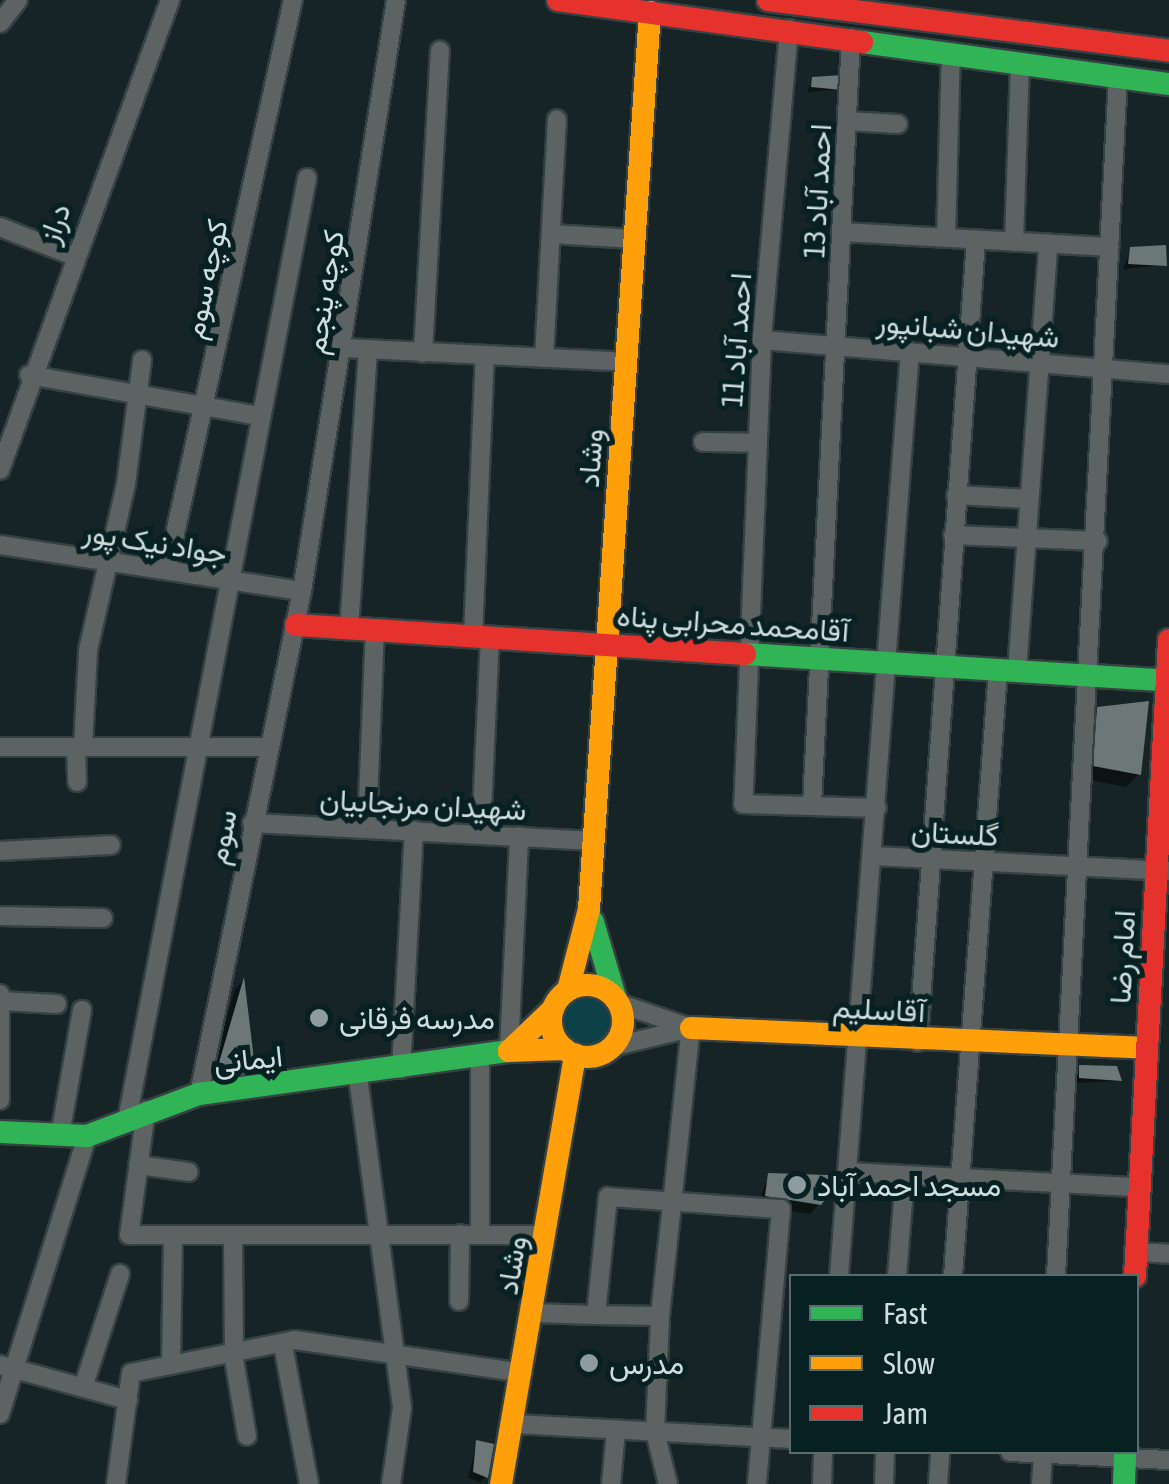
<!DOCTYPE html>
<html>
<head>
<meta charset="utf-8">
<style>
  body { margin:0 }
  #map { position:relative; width:1169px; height:1484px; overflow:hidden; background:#172425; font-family:"Asap Condensed",Vazirmatn,sans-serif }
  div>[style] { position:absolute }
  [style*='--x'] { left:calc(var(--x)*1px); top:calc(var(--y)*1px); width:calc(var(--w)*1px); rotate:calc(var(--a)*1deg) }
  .green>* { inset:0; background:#0c4247 }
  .round { border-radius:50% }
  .shadow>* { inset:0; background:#0007 }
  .building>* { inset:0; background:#6c7878 }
  .roads { filter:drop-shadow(2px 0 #354142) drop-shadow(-2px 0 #354142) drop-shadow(0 2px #354142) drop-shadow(0 -2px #354142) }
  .street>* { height:18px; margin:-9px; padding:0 9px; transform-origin:9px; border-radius:9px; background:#5d6262 }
  .fast>* { height:22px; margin:-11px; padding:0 11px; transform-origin:11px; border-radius:11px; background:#30b455 }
  .slow>* { height:22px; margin:-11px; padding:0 11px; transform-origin:11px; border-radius:11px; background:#ff9f0a }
  .slow>.ring { margin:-11px; padding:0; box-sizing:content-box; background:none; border:22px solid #ff9f0a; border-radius:50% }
  .jam>* { height:22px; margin:-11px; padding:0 11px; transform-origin:11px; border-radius:11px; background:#e5322d }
  .dots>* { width:28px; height:28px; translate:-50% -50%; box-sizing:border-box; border:5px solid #072021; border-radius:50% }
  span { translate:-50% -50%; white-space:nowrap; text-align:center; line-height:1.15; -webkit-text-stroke:10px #072021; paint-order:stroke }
  .street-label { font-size:30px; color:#ceddde }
  .poi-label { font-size:30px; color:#ceddde }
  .left { translate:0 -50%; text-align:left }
  .legend { position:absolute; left:789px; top:1274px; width:350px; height:180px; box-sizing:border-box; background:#072021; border:2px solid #576c6d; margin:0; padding:12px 18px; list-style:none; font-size:30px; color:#ceddde }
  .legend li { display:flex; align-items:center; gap:20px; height:50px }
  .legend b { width:50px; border:2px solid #576c6d }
</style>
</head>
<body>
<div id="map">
  <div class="green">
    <div class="round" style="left:556px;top:990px;width:62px;height:62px"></div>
  </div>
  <div class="shadow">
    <div style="clip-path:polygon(813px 79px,839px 89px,807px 92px)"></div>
    <div style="clip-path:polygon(1131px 249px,1165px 265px,1123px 269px)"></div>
    <div style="clip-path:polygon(1098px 709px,1139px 774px,1126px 787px,1081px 778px,1085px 722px)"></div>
    <div style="clip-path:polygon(242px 982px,254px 1076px,205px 1090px,235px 989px)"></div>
    <div style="clip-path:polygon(1080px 1067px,1119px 1081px,1074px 1083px)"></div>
    <div style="clip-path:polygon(769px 1175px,819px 1204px,810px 1214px,757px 1205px)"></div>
    <div style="clip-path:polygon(477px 1443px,486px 1477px,480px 1482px,468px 1478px)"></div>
  </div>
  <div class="building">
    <div style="clip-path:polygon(843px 75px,842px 90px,811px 87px,812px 77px)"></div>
    <div style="clip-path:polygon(1166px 245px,1167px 266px,1128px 264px,1130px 247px)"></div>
    <div style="clip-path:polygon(1149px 701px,1141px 775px,1093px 766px,1097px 707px)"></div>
    <div style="clip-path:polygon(244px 977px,256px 1076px,213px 1083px)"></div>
    <div style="clip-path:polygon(1079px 1065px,1117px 1066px,1122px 1081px,1079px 1078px)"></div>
    <div style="clip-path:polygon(768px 1173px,828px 1175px,828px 1196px,821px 1205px,765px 1196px)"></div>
    <div style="clip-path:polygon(476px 1440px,494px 1444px,488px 1478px,473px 1472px)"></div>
  </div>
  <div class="roads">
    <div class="street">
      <div style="--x:0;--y:23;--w:29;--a:-52"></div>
      <div style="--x:789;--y:29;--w:312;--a:95"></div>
      <div style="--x:762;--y:340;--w:464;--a:92.3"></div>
      <div style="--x:743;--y:804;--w:134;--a:1.7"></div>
      <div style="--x:847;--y:121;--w:51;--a:3.4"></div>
      <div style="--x:0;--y:227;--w:76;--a:21.5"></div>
      <div style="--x:842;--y:232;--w:268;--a:3.2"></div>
      <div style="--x:551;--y:234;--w:83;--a:3.4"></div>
      <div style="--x:946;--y:238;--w:186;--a:-88.5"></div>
      <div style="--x:1014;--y:242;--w:179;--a:-88.1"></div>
      <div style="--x:762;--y:340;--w:408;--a:4.8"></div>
      <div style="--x:343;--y:348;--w:284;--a:2.8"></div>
      <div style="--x:423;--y:353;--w:303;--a:-86.8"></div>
      <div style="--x:544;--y:358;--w:239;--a:-86.9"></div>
      <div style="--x:29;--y:375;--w:234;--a:10.1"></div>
      <div style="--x:703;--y:442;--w:55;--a:1"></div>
      <div style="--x:0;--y:470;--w:500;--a:-70.1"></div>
      <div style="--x:956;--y:495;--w:73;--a:3.1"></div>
      <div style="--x:953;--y:535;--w:145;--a:2.4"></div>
      <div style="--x:0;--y:545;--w:305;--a:8.7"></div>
      <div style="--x:167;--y:570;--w:584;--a:-77.54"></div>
      <div style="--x:349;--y:629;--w:280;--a:-86.1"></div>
      <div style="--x:473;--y:637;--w:281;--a:-87.6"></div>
      <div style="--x:1017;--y:671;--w:428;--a:-85.8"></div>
      <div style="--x:0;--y:747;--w:266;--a:0"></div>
      <div style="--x:76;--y:747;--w:35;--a:88"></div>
      <div style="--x:83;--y:747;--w:97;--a:-87"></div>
      <div style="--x:88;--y:650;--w:170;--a:-77.1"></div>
      <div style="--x:126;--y:484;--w:125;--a:-82.6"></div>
      <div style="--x:812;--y:805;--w:768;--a:-87.09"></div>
      <div style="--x:252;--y:823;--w:339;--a:3"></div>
      <div style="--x:367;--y:826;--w:196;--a:-87.7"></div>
      <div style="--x:481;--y:834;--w:196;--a:-87.4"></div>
      <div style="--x:0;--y:851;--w:111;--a:-3.1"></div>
      <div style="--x:873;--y:856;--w:296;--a:2.9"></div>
      <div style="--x:0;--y:916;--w:103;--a:1.1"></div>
      <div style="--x:0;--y:994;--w:106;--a:90"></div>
      <div style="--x:1;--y:1001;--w:56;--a:3.1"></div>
      <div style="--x:618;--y:1003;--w:77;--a:18.9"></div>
      <div style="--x:918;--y:1042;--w:804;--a:-85.86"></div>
      <div style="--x:611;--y:1047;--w:82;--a:-13.4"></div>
      <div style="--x:509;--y:1051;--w:215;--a:-87.3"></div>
      <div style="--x:480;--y:1057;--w:177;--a:90"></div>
      <div style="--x:401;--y:1069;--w:239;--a:-86.9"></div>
      <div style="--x:358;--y:1077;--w:334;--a:82.4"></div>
      <div style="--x:402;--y:1408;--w:77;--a:98.2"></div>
      <div style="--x:199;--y:1094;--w:513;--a:-78.43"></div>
      <div style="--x:302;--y:591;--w:598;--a:-80.96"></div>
      <div style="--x:146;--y:1110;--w:126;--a:97.7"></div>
      <div style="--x:129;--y:1235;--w:417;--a:0"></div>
      <div style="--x:128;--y:1115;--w:954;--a:-79.18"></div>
      <div style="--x:60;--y:1135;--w:127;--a:-80"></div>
      <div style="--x:138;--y:1165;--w:51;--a:7.8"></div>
      <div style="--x:848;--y:1172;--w:290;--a:3"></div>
      <div style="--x:233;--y:1237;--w:122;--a:89.5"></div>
      <div style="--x:234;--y:1359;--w:78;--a:80.4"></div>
      <div style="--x:1136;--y:1252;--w:33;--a:3"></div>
      <div style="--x:839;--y:1276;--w:927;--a:-85.61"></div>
      <div style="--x:897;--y:1276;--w:100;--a:-85.4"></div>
      <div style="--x:953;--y:1276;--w:608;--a:-85.75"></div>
      <div style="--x:1056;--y:1276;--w:1201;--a:-87.04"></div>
      <div style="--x:459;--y:1301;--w:67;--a:-89.1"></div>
      <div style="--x:533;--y:1313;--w:63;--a:1.8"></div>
      <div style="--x:596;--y:1315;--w:119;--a:-84.2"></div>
      <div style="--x:608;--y:1197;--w:173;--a:4"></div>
      <div style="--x:781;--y:1209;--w:276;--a:95"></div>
      <div style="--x:596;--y:1315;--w:64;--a:0.9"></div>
      <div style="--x:283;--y:1345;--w:141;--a:79.4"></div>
      <div style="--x:0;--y:1365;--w:133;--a:15.3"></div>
      <div style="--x:171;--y:1365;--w:126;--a:-89.1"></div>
      <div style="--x:83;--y:1388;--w:120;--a:-72"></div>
      <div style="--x:0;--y:1414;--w:291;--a:-72.6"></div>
      <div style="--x:515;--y:1424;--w:277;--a:3.1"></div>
      <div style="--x:1010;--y:1452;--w:159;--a:2.9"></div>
      <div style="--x:116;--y:1484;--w:112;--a:-82.3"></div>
      <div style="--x:131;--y:1373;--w:167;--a:-11.4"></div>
      <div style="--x:295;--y:1340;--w:230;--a:8.2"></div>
      <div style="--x:611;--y:1484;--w:54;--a:-84.7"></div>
      <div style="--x:668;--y:1484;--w:54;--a:-104"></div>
      <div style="--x:655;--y:1432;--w:116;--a:-87.5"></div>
      <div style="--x:660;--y:1316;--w:290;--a:-83.9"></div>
      <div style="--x:822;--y:1484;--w:32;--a:-88"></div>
      <div style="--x:884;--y:1484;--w:32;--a:-88"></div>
      <div style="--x:938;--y:1484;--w:32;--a:-86"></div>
      <div style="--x:1041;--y:1484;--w:32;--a:-86"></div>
    </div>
    <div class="fast">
      <div style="--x:862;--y:42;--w:310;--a:7.8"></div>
      <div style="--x:745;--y:654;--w:425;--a:3.6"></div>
      <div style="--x:593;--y:922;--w:81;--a:73.6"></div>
      <div style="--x:0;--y:1132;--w:87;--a:2.6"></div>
      <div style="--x:87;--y:1136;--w:120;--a:-20.6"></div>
      <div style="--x:199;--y:1094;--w:313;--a:-7.9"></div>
      <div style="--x:1124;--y:1484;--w:32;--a:-88"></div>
    </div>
    <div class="slow">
      <div class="ring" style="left:551px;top:985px;width:50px;height:50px"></div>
      <div style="--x:568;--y:990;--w:84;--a:-75.5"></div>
      <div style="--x:589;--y:909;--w:899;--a:-86.11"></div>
      <div style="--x:553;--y:1009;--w:61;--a:136.3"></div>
      <div style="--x:509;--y:1051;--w:56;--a:-2"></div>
      <div style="--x:691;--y:1028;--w:456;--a:2.5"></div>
      <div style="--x:501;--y:1484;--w:436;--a:-80.2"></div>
    </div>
    <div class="jam">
      <div style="--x:558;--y:0;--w:307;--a:7.9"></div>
      <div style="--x:768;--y:0;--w:404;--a:7.2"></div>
      <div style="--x:296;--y:625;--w:450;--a:3.7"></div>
      <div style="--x:1135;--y:1276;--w:637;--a:-86.94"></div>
    </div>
  </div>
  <div class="dots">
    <div style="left:319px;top:1018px;background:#8e9c9d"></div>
    <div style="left:797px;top:1185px;background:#8e9c9d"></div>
    <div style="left:589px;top:1363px;background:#8e9c9d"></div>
  </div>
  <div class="street-label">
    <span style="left:817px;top:191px;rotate:-87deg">احمد آباد 13</span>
    <span style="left:54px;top:223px;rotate:-69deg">دراز</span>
    <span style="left:205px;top:279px;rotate:-78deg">کوچه سوم</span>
    <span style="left:324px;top:292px;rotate:-81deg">کوچه پنجم</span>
    <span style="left:968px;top:329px;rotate:5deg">شهیدان شبانپور</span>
    <span style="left:736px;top:340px;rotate:-86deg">احمد آباد 11</span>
    <span style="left:590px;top:458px;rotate:-86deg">وشاد</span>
    <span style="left:155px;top:542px;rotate:9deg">جواد نیک پور</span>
    <span style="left:733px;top:623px;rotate:4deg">آقامحمد محرابی پناه</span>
    <span style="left:423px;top:804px;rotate:3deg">شهیدان مرنجابیان</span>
    <span style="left:955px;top:833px;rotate:3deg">گلستان</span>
    <span style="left:221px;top:837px;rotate:-79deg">سوم</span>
    <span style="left:1122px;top:957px;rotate:-87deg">امام رضا</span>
    <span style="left:879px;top:1009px;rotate:3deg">آقاسلیم</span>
    <span style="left:248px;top:1059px;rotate:-6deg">ایمانی</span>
    <span style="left:511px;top:1265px;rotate:-81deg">وشاد</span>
  </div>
  <div class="poi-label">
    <span class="left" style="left:339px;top:1018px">مدرسه فرقانی</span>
    <span class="left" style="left:817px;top:1185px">مسجد احمد آباد</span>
    <span class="left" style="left:609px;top:1363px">مدرس</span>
  </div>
  <ul class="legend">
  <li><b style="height:12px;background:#30b455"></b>Fast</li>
  <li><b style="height:12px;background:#ff9f0a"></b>Slow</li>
  <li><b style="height:12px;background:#e5322d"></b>Jam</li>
  </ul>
</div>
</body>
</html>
